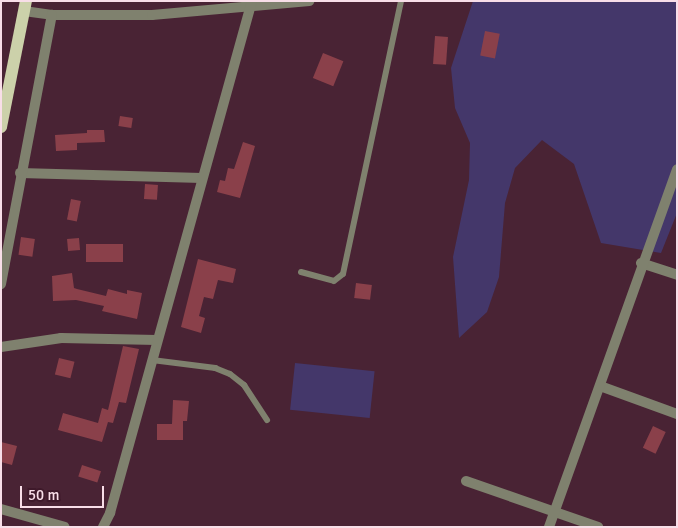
<!DOCTYPE html>
<html>
<head>
<meta charset="utf-8">
<style>
  body { margin:0 }
  #map { position:relative; width:678px; height:528px; overflow:hidden; background:#492334; font-family:Signika,sans-serif }
  div>[style] { position:absolute }
  [style*='--x'] { left:calc(var(--x)*1px); top:calc(var(--y)*1px); width:calc(var(--w)*1px); rotate:calc(var(--a)*1deg) }
  .green>* { inset:0; background:#44376a; transform-origin:0 0 }
  .building>* { inset:0; background:#8a404a; transform-origin:0 0 }
  .lane>* { height:6px; margin:-3px; padding:0 3px; transform-origin:3px; border-radius:3px; background:#7f816e }
  .street>* { height:10px; margin:-5px; padding:0 5px; transform-origin:5px; border-radius:5px; background:#7f816e }
  .primary>* { height:12px; margin:-6px; padding:0 6px; transform-origin:6px; border-radius:6px; background:#ccd1aa }
  span { translate:-50% -50%; white-space:nowrap; text-align:center; line-height:1.15; -webkit-text-stroke:4px #3e192a; paint-order:stroke }
  .frame { position:absolute; inset:0; border:2px solid #f8dee8; pointer-events:none }
  .scale { position:absolute; left:20px; top:486px; width:84px; height:22px; box-sizing:border-box; border:2px solid #f8dee8; border-top:0; padding-left:6px; font-size:15px; line-height:18px; white-space:nowrap; color:#f8dee8; -webkit-text-stroke:4px #3e192a; paint-order:stroke }
</style>
</head>
<body>
<div id="map">
  <div class="green">
    <div style="clip-path:polygon(473px 1px,677px 1px,677px 213px,661px 253px,601px 243px,574px 164px,542px 140px,515px 168px,505px 203px,499px 277px,487px 312px,459px 338px,453px 257px,469px 180px,470px 143px,455px 108px,451px 68px)"></div>
    <div style="left:295px;top:363px;width:80px;height:47px;rotate:6deg"></div>
  </div>
  <div class="building">
    <div style="left:485px;top:31px;width:15px;height:25px;rotate:11deg"></div>
    <div style="left:435px;top:36px;width:13px;height:28px;rotate:4deg"></div>
    <div style="left:323px;top:53px;width:22px;height:27px;rotate:22deg"></div>
    <div style="left:120px;top:116px;width:13px;height:10px;rotate:9deg"></div>
    <div style="clip-path:polygon(87px 130px,104px 130px,105px 142px,77px 143px,77px 150px,56px 151px,55px 135px,87px 133px)"></div>
    <div style="clip-path:polygon(243px 142px,255px 146px,240px 198px,217px 192px,220px 180px,225px 181px,228px 168px,234px 169px)"></div>
    <div style="left:145px;top:184px;width:13px;height:15px;rotate:4deg"></div>
    <div style="left:71px;top:199px;width:10px;height:21px;rotate:11deg"></div>
    <div style="left:21px;top:237px;width:14px;height:18px;rotate:8deg"></div>
    <div style="left:79px;top:238px;width:12px;height:12px;rotate:85deg"></div>
    <div style="left:123px;top:244px;width:18px;height:37px;rotate:90deg"></div>
    <div style="clip-path:polygon(198px 259px,236px 269px,233px 283px,218px 280px,213px 299px,204px 297px,199px 316px,205px 318px,201px 333px,181px 327px)"></div>
    <div style="clip-path:polygon(72px 273px,74px 288px,77px 289px,106px 296px,108px 289px,127px 294px,127px 290px,142px 293px,137px 319px,102px 311px,104px 306px,76px 300px,53px 301px,52px 276px)"></div>
    <div style="left:356px;top:283px;width:16px;height:15px;rotate:7deg"></div>
    <div style="clip-path:polygon(123px 346px,139px 349px,126px 403px,119px 402px,113px 423px,108px 422px,102px 442px,58px 430px,63px 413px,98px 423px,102px 408px,108px 410px)"></div>
    <div style="left:59px;top:358px;width:16px;height:17px;rotate:14deg"></div>
    <div style="clip-path:polygon(173px 400px,189px 401px,187px 421px,183px 421px,183px 440px,157px 440px,157px 424px,172px 424px)"></div>
    <div style="left:653px;top:426px;width:14px;height:24px;rotate:25deg"></div>
    <div style="clip-path:polygon(1px 442px,17px 446px,12px 465px,1px 462px)"></div>
    <div style="left:82px;top:465px;width:20px;height:12px;rotate:18deg"></div>
  </div>
  <div class="lane">
    <div style="--x:301;--y:272;--w:34;--a:15"></div>
    <div style="--x:334;--y:281;--w:11;--a:-38"></div>
    <div style="--x:343;--y:274;--w:279;--a:-78"></div>
    <div style="--x:152;--y:360;--w:64;--a:7.2"></div>
    <div style="--x:215;--y:368;--w:16;--a:22"></div>
    <div style="--x:230;--y:374;--w:18;--a:38"></div>
    <div style="--x:244;--y:385;--w:42;--a:56.7"></div>
  </div>
  <div class="street">
    <div style="--x:24;--y:11;--w:28;--a:8"></div>
    <div style="--x:52;--y:15;--w:100;--a:0"></div>
    <div style="--x:152;--y:15;--w:158;--a:-5.1"></div>
    <div style="--x:20;--y:173;--w:182;--a:1.6"></div>
    <div style="--x:641;--y:263;--w:38;--a:18"></div>
    <div style="--x:1;--y:284;--w:274;--a:-79.3"></div>
    <div style="--x:1;--y:347;--w:61;--a:-8.5"></div>
    <div style="--x:61;--y:338;--w:96;--a:1.2"></div>
    <div style="--x:600;--y:386;--w:82;--a:20"></div>
    <div style="--x:466;--y:481;--w:140;--a:19.2"></div>
    <div style="--x:1;--y:509;--w:66;--a:15.7"></div>
    <div style="--x:103;--y:527;--w:16;--a:-63"></div>
    <div style="--x:110;--y:513;--w:531;--a:-74.5"></div>
    <div style="--x:549;--y:527;--w:380;--a:-70.3"></div>
  </div>
  <div class="primary">
    <div style="--x:1;--y:127;--w:128;--a:-78.8"></div>
  </div>
  <div class="frame"></div>
  <div class="scale">50 m</div>
</div>
</body>
</html>
